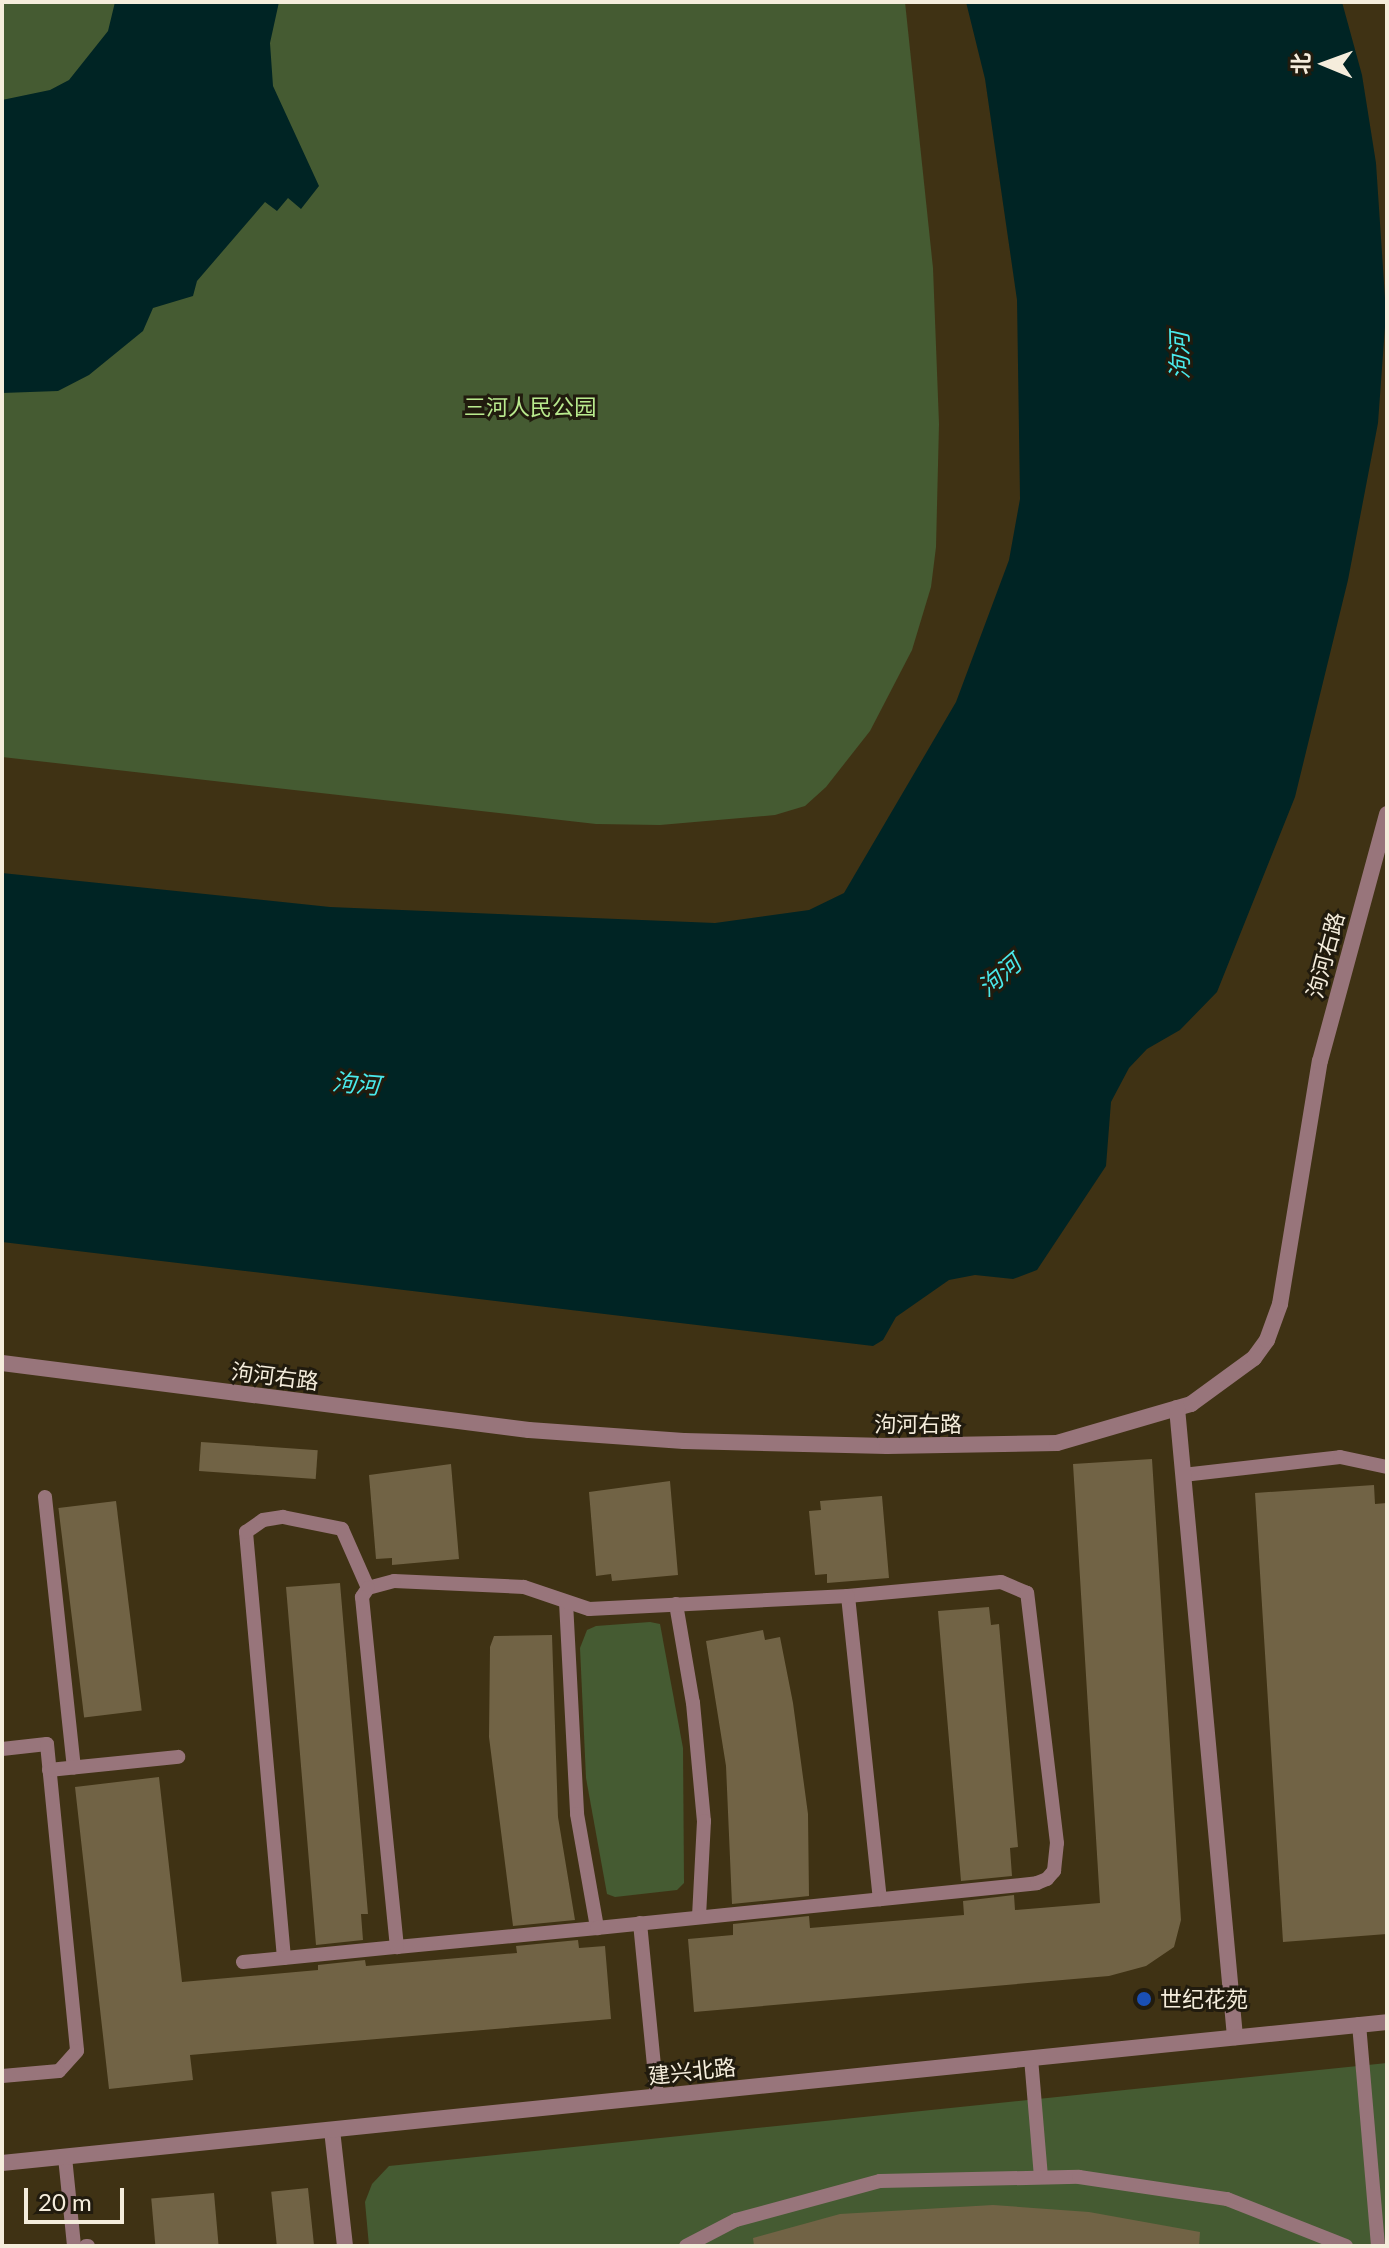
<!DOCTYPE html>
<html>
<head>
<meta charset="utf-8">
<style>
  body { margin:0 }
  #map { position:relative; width:1389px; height:2248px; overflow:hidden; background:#3f3214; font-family:Lato,"Noto Sans SC",sans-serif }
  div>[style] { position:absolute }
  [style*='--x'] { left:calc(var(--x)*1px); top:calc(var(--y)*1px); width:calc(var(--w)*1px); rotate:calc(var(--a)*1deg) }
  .green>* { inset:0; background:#455b32 }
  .water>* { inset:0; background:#002424 }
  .building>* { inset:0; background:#716345; transform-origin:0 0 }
  .service>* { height:14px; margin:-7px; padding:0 7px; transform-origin:7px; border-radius:7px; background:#98757b }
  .minor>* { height:16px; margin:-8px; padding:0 8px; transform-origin:8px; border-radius:8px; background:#98757b }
  .tertiary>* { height:16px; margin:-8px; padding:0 8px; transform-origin:8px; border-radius:8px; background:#98757b }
  .dots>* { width:22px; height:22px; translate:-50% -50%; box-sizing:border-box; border:4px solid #211b0e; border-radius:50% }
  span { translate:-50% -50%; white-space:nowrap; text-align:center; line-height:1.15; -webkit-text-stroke:6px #211b0e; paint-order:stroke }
  .park-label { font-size:22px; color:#b9ea8e }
  .street-label { font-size:22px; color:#f5eddc }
  .poi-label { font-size:22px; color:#f5eddc }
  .left { translate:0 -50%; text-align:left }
  .water-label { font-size:24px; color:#49e9eb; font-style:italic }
  .frame { position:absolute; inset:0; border:4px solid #f5eddc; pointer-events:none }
  .north { position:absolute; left:1285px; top:24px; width:80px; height:80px; -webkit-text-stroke:6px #211b0e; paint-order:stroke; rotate:271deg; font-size:22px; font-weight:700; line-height:32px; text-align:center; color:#f5eddc }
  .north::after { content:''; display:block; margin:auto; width:28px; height:36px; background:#f5eddc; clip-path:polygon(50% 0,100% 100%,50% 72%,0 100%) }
  .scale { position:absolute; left:24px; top:2188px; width:100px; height:36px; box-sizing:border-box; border:4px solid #f5eddc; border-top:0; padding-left:10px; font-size:24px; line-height:28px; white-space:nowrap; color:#f5eddc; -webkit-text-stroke:6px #211b0e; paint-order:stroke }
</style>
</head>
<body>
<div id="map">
  <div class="green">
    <div style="clip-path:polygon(2px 2px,905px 2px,933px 268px,939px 424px,936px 547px,931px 587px,912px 650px,870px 731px,826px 787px,805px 806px,775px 815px,660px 825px,596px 824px,2px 757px)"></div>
    <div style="clip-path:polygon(650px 1622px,660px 1624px,683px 1748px,684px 1883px,677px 1890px,615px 1897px,607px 1894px,586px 1778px,580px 1648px,587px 1630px,596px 1626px)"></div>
    <div style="clip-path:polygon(1387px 2063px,1387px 2246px,369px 2246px,365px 2202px,372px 2184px,389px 2166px)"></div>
  </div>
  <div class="water">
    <div style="clip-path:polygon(115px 2px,279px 2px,270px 43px,273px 86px,319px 186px,301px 209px,288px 198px,277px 211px,265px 202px,197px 281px,193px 296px,153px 308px,143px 331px,89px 375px,58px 391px,2px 393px,2px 100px,50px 90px,69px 80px,108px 31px)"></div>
    <div style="clip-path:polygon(966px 2px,1342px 2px,1362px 75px,1376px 163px,1386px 313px,1378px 423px,1348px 580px,1295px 797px,1217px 992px,1180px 1030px,1147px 1049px,1129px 1068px,1111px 1102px,1106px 1166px,1037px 1270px,1013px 1279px,975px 1275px,949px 1280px,896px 1317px,883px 1340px,873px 1346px,2px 1242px,2px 873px,330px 907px,715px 923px,809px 910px,844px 893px,956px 702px,1009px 560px,1020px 499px,1017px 300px,985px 79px)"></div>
  </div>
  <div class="building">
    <div style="left:201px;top:1442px;width:117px;height:29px;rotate:4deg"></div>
    <div style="clip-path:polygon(1152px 1459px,1181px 1920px,1174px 1947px,1146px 1966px,1109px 1976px,694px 2012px,688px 1939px,733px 1935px,733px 1924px,809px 1916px,810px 1928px,964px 1915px,963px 1901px,1014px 1895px,1015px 1910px,1100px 1903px,1073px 1464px)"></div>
    <div style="clip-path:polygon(451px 1464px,459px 1559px,392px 1565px,392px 1558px,376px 1559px,369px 1475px)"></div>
    <div style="clip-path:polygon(670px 1481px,678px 1575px,612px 1581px,611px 1574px,596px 1576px,589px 1492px)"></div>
    <div style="clip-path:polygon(1374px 1485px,1375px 1504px,1387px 1503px,1387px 1934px,1283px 1942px,1255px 1493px)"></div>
    <div style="clip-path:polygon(882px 1496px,889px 1578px,827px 1583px,827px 1574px,815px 1575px,809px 1511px,821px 1510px,820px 1501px)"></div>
    <div style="left:116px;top:1501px;width:211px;height:58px;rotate:83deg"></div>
    <div style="clip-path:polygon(340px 1583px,368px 1914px,361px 1914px,363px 1940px,316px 1945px,286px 1587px)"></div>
    <div style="clip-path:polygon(989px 1607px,991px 1625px,999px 1624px,1018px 1847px,1010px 1848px,1012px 1876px,961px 1881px,938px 1611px)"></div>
    <div style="clip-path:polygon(763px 1630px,765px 1640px,780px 1637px,793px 1703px,808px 1814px,809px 1896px,732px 1904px,726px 1766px,706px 1641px)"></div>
    <div style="clip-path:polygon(552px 1635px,558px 1817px,575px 1920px,513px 1926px,489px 1737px,490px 1647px,494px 1636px)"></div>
    <div style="clip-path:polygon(159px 1777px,182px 1982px,318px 1970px,318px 1965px,365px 1960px,366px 1966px,517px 1953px,516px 1946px,578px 1940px,579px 1948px,605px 1946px,611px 2019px,190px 2055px,193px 2080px,109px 2089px,75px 1787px)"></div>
    <div style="left:308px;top:2188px;width:58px;height:37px;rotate:84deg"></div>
    <div style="left:214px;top:2193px;width:53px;height:63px;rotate:85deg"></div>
    <div style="clip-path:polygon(993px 2205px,1089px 2212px,1200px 2232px,1199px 2246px,754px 2246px,753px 2238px,840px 2214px)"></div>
  </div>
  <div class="service">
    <div style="--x:1183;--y:1475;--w:158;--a:-6.5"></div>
    <div style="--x:1340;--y:1457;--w:48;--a:12"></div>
    <div style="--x:45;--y:1497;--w:272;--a:83.9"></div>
    <div style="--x:848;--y:1596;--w:305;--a:84"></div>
    <div style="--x:566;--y:1602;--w:212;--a:87"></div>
    <div style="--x:577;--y:1814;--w:116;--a:80"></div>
    <div style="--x:676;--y:1604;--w:100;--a:80.3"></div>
    <div style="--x:693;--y:1703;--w:119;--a:84.7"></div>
    <div style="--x:704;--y:1821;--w:96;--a:93"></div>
    <div style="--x:2;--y:1749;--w:45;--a:-6.3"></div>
    <div style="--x:47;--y:1744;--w:308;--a:84.4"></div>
    <div style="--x:77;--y:2051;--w:27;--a:132"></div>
    <div style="--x:59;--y:2071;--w:57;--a:175"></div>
    <div style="--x:49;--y:1770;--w:130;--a:-5.8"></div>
    <div style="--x:640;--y:1923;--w:174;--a:84.4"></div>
    <div style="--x:284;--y:1958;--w:428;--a:-95.1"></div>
    <div style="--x:246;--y:1532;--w:21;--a:-35"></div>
    <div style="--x:263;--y:1520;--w:20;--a:-9"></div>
    <div style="--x:283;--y:1517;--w:60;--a:11.5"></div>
    <div style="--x:342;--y:1529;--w:64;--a:66.2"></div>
    <div style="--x:243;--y:1962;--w:155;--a:-5.6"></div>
    <div style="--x:397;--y:1947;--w:201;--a:-5.4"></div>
    <div style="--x:597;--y:1928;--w:442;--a:-5.8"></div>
    <div style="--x:1037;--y:1883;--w:11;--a:-22"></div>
    <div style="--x:1047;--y:1879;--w:11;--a:-49"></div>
    <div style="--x:1054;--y:1871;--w:28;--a:-84"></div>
    <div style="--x:1057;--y:1843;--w:252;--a:-96.8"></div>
    <div style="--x:1027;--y:1593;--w:28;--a:-157"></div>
    <div style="--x:1001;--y:1582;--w:154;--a:174.8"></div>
    <div style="--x:848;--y:1596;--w:259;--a:177.1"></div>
    <div style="--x:589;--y:1609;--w:69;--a:-161.3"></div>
    <div style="--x:524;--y:1587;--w:130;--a:-177.4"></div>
    <div style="--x:394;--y:1581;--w:27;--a:165"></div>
    <div style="--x:368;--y:1588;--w:11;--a:124"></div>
    <div style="--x:362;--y:1597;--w:352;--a:84.3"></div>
    <div style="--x:1359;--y:2024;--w:223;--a:85.1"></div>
    <div style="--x:1031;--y:2058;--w:119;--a:85.2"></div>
    <div style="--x:65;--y:2157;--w:89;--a:84.2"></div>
    <div style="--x:86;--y:2246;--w:2;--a:0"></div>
    <div style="--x:686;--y:2246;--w:56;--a:-27.5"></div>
    <div style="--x:736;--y:2220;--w:149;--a:-15.2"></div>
    <div style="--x:880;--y:2181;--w:199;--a:-1.2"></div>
    <div style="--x:1079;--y:2177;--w:150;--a:8.5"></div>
    <div style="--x:1227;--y:2199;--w:128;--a:21.6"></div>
  </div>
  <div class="minor">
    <div style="--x:2;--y:1363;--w:531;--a:7.25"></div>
    <div style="--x:529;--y:1430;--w:155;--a:4.1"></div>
    <div style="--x:684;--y:1441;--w:203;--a:1.4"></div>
    <div style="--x:887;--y:1446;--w:170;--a:-1"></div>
    <div style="--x:1057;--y:1443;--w:140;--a:-16.2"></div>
    <div style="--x:1191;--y:1404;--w:78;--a:-36.1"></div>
    <div style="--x:1254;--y:1358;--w:22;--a:-54"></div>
    <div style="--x:1267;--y:1340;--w:38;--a:-70"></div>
    <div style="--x:1280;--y:1304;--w:246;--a:-80.7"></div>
    <div style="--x:1320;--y:1061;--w:256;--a:-74.8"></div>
    <div style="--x:1177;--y:1408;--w:632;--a:84.73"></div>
    <div style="--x:332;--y:2130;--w:117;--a:83.6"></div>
  </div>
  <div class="tertiary">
    <div style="--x:2;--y:2163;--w:1392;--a:-5.81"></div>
  </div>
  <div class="dots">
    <div style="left:1144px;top:1999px;background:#1a4fb4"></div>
  </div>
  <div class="park-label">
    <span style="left:530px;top:407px">三河人民公园</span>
  </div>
  <div class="street-label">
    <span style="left:1325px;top:955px;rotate:-75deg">泃河右路</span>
    <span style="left:275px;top:1376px;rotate:7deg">泃河右路</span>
    <span style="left:918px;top:1424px">泃河右路</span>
    <span style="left:692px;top:2071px;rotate:-6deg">建兴北路</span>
  </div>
  <div class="poi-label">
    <span class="left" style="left:1160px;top:1999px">世纪花苑</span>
  </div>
  <div class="water-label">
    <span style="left:1179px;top:356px;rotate:-91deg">泃河</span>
    <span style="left:999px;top:975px;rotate:-41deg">泃河</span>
    <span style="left:356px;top:1083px;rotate:5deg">泃河</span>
  </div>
  <div class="frame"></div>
  <div class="north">北</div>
  <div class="scale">20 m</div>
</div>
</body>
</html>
